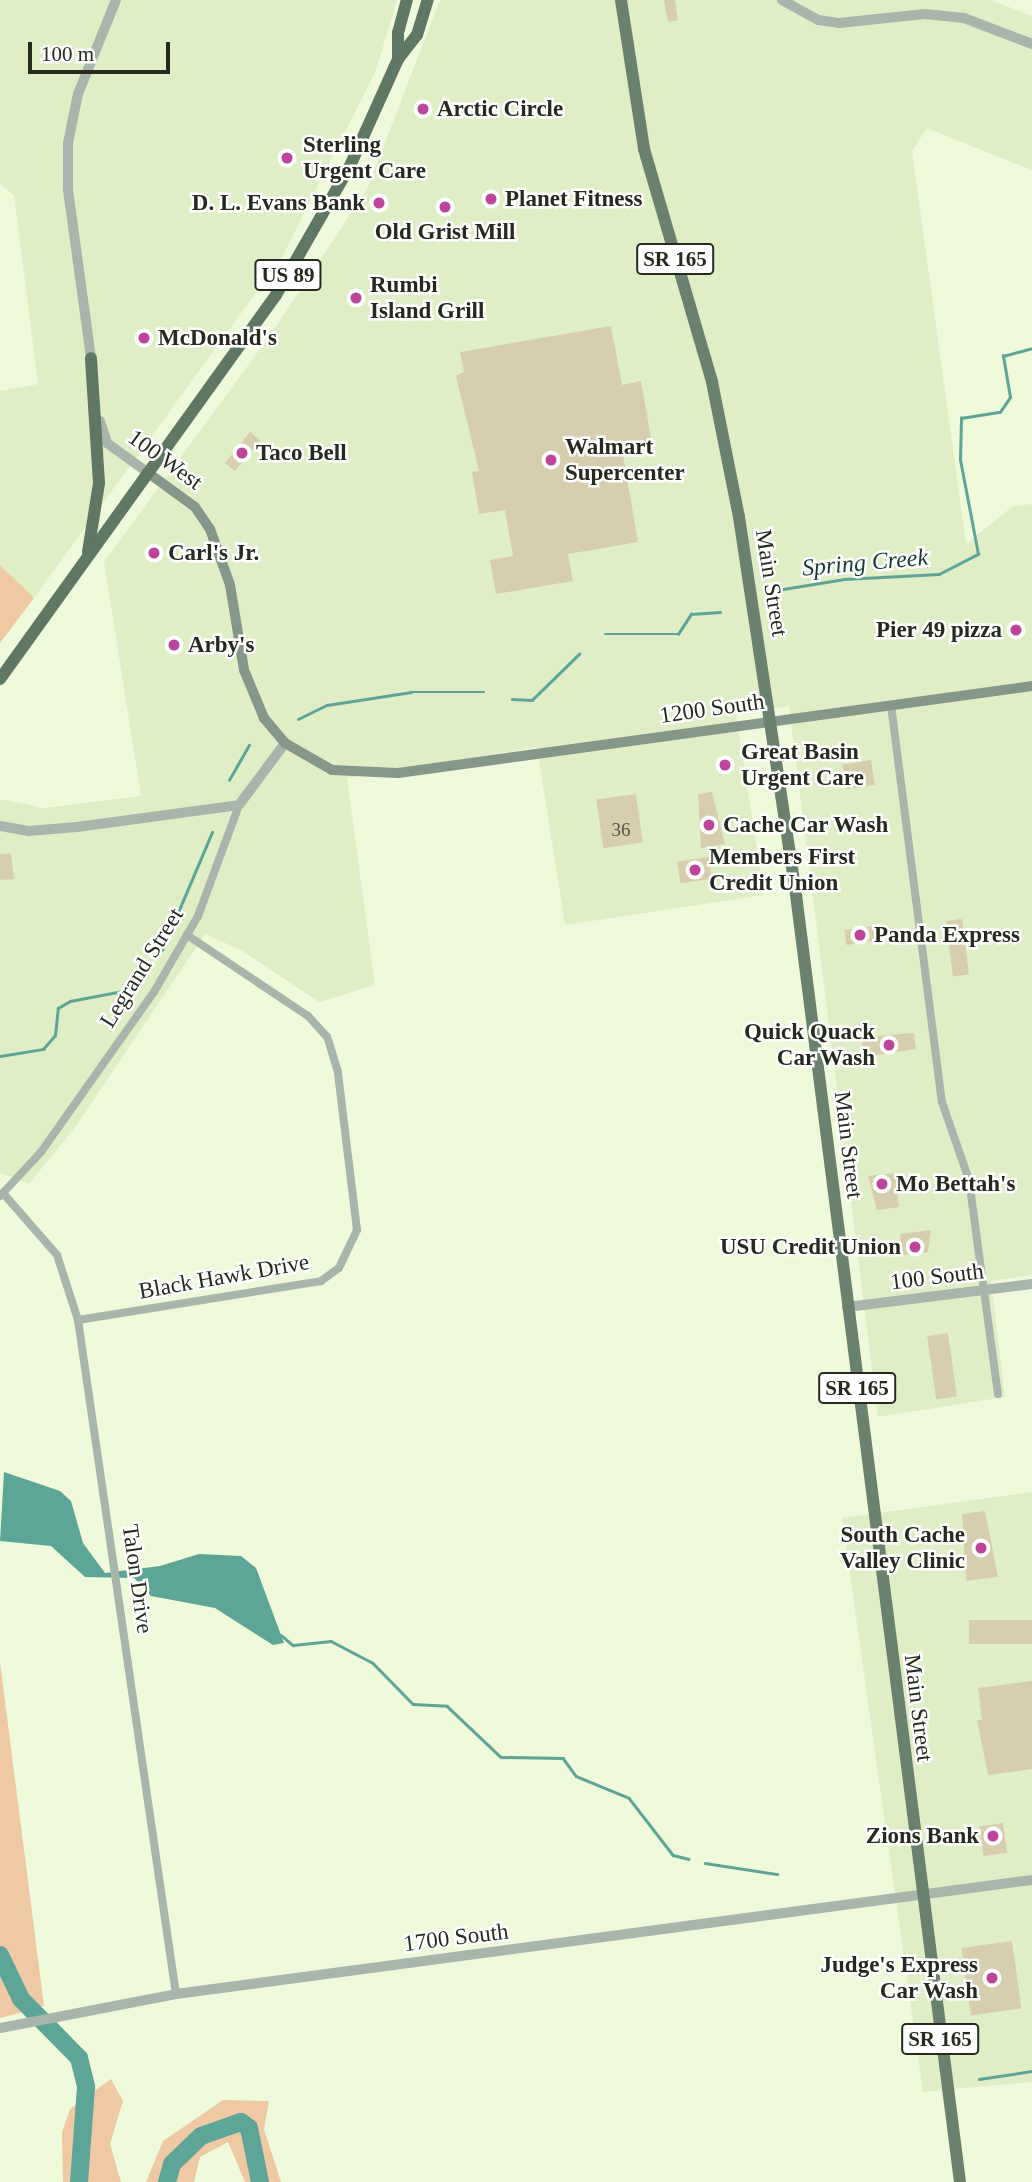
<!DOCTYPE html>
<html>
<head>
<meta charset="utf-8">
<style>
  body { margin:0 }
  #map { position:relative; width:1032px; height:2182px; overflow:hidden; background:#eefad9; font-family:Georgia,serif }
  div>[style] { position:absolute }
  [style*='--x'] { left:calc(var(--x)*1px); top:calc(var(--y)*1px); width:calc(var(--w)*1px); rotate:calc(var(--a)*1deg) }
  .built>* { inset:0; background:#e0eec6 }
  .green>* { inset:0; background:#efc9a3 }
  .water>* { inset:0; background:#5da597 }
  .stream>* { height:2.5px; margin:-1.25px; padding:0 1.25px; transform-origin:1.25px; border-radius:1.25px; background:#5da597 }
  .river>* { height:18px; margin:-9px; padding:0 9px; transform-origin:9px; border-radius:9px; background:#5da597 }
  .building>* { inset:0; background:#d7ceae; transform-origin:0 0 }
  .minor>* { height:8px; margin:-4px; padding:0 4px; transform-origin:4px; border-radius:4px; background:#a8b5ab }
  .tertiary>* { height:10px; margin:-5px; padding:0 5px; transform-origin:5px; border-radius:5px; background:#a8b5ab }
  .secondary>* { height:10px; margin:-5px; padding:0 5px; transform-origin:5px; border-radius:5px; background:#849788 }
  .primary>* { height:12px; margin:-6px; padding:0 6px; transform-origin:6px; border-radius:6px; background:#6a816e }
  .trunk>* { height:12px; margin:-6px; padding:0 6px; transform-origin:6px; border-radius:6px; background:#5e7864 }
  .dots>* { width:19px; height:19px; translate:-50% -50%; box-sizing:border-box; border:4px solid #fff; border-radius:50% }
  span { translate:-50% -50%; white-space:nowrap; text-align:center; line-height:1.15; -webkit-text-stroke:5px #fff; paint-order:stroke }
  .number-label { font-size:19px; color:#525341 }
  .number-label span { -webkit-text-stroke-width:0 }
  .shield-label span { padding:2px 5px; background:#fff; border:2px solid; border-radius:5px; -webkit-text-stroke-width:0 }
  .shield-label { font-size:21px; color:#252a1d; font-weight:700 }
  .poi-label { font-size:23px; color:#252a1d; font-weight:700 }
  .left { translate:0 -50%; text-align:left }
  .right { translate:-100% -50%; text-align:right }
  .street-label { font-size:23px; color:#252a1d }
  .water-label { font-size:24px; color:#163933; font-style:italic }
  .scale { position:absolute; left:28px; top:42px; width:142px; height:32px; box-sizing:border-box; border:4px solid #252a1d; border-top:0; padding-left:9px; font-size:21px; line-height:24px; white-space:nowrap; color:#252a1d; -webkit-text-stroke:5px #fff; paint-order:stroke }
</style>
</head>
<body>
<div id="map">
  <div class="built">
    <div style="clip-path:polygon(0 0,397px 0,376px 70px,282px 257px,34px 598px,0 565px,0 391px,38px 384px,14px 195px,0 184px)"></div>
    <div style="clip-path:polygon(440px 0,991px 0,1032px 16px,1032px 170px,927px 128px,912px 151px,966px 544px,1013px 506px,1032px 504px,1032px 1275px,991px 1281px,1005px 1397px,878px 1417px,789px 706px,736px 715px,764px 895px,565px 925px,537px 747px,347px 778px,375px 985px,319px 1002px,241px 950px,205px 934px,76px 1126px,29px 1184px,0 1173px,0 799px,44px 808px,141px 796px,104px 562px,271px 334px,367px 189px)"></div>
    <div style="clip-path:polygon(1032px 1492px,1032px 2082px,923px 2092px,842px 1518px)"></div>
  </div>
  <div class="green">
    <div style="clip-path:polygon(0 565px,34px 598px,0 643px)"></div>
    <div style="clip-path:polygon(0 1662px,44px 2006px,0 2018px)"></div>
    <div style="clip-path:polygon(111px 2079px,123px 2101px,110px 2144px,121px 2182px,63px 2182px,62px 2133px,70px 2109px)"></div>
    <div style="clip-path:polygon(223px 2100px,269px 2101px,264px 2129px,281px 2182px,245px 2182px,228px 2142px,200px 2157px,194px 2182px,146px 2182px,163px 2141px)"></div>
  </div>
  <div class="water">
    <div style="clip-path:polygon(4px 1472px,60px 1491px,71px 1501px,83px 1543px,105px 1573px,160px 1566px,199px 1554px,241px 1556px,256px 1568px,284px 1643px,273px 1645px,215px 1608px,151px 1596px,134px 1578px,85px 1577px,51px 1546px,0 1541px)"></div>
  </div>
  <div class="stream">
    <div style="--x:777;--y:590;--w:68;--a:-9.3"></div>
    <div style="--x:844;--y:579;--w:95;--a:-3"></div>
    <div style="--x:939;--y:574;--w:44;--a:-27.1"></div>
    <div style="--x:978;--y:554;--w:96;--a:-100.8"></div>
    <div style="--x:960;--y:460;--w:42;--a:-88.6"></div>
    <div style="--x:961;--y:418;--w:39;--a:-9"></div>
    <div style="--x:1000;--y:412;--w:18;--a:-56"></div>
    <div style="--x:1010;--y:397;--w:42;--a:-99.7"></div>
    <div style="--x:1003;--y:356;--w:30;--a:-15"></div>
    <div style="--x:605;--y:634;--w:73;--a:0"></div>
    <div style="--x:678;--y:634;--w:24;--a:-57"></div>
    <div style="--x:691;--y:614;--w:29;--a:-4"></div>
    <div style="--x:512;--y:699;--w:20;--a:3"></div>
    <div style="--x:532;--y:700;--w:66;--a:-44.4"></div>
    <div style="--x:298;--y:719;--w:32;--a:-26"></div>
    <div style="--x:327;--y:705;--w:85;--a:-8.8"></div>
    <div style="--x:411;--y:692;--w:73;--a:0"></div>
    <div style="--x:229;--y:780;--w:40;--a:-60.3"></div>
    <div style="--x:162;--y:950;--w:128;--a:-67"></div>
    <div style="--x:0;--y:1056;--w:44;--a:-9.2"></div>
    <div style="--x:43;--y:1049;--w:18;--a:-49"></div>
    <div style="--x:55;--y:1035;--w:27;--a:-84"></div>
    <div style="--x:58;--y:1008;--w:14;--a:-30"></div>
    <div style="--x:70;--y:1001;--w:64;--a:-10.8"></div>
    <div style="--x:133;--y:989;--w:13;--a:-48"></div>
    <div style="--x:281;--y:1635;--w:16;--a:40"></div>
    <div style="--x:293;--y:1645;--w:38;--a:-6"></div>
    <div style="--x:331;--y:1641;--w:47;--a:27.6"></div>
    <div style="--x:373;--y:1663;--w:57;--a:45.7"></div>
    <div style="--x:413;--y:1704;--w:34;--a:3"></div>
    <div style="--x:447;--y:1706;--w:74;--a:43.4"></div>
    <div style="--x:501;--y:1757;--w:62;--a:0.9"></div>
    <div style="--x:563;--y:1758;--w:22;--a:54"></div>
    <div style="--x:576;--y:1776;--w:57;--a:22.5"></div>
    <div style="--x:629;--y:1798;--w:72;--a:52.3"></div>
    <div style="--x:673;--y:1855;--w:16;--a:14"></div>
    <div style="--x:705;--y:1863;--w:73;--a:8.7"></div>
    <div style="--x:979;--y:2079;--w:54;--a:-8.6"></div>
  </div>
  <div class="river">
    <div style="--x:0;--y:1955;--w:49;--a:64.5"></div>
    <div style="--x:21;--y:1999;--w:83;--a:45.5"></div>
    <div style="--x:79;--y:2058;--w:30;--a:76"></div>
    <div style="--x:86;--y:2087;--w:95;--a:94.2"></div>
    <div style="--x:167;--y:2182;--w:19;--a:-74"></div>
    <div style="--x:172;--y:2164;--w:40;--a:-44"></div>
    <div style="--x:201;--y:2136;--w:42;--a:-19.3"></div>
    <div style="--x:241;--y:2122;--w:10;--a:37"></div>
    <div style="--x:249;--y:2128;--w:55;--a:78.5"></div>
  </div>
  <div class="building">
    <div style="clip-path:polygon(664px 0,675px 0,678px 20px,668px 22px)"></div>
    <div style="clip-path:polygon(611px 326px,622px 385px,641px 381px,652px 444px,622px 449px,638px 542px,568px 554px,573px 581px,496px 594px,490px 560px,513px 556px,505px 510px,479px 514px,472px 472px,479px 471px,456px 376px,464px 372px,460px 352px)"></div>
    <div style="left:250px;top:432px;width:13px;height:40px;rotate:39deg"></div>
    <div style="left:871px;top:760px;width:25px;height:29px;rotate:81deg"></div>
    <div style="clip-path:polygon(712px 792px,725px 844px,701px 848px,698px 794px)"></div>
    <div style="left:636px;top:794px;width:49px;height:40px;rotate:82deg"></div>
    <div style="clip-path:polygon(11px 853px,14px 879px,0 880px,0 854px)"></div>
    <div style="left:709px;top:857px;width:22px;height:32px;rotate:82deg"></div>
    <div style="left:962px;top:919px;width:56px;height:16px;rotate:83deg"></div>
    <div style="left:873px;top:926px;width:15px;height:29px;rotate:82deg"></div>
    <div style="clip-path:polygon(914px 1033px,916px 1049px,864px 1057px,861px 1037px)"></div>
    <div style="clip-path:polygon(895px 1173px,899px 1207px,877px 1210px,868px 1176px)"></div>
    <div style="clip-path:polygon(931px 1230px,928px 1252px,903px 1255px,900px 1234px)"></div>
    <div style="left:948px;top:1333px;width:64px;height:21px;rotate:82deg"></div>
    <div style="clip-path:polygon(985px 1511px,998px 1577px,966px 1581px,962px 1514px)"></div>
    <div style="left:1032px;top:1620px;width:24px;height:63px;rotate:90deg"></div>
    <div style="clip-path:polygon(1032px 1681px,1032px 1769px,988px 1775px,977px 1720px,982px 1720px,978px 1688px)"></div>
    <div style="left:1003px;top:1823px;width:30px;height:24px;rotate:82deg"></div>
    <div style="left:1012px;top:1941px;width:68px;height:51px;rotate:82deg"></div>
  </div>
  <div class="minor">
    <div style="--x:891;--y:705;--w:400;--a:82.7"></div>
    <div style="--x:942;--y:1102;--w:83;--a:70.9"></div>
    <div style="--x:969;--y:1180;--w:216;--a:82.3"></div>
    <div style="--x:3;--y:1193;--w:82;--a:48.9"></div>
    <div style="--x:57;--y:1255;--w:68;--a:72.1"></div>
    <div style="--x:78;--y:1320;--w:681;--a:81.73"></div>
    <div style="--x:0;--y:1196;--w:60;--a:-47"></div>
    <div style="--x:41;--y:1152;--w:196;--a:-54.8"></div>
    <div style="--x:154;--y:992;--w:88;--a:-59.9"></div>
    <div style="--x:198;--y:916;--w:118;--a:-69.7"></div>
    <div style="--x:78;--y:1320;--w:246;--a:-9.1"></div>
    <div style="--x:321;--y:1281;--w:22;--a:-36"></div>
    <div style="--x:339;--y:1268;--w:42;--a:-64.7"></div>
    <div style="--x:357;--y:1230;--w:159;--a:-96.9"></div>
    <div style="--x:338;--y:1072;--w:37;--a:-107"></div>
    <div style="--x:327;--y:1037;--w:28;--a:-132"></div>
    <div style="--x:308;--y:1016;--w:146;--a:-146.2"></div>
  </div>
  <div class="tertiary">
    <div style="--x:782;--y:0;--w:41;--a:29.1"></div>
    <div style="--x:818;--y:20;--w:21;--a:8"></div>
    <div style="--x:839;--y:23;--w:86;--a:-6"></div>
    <div style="--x:925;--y:14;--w:39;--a:6"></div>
    <div style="--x:964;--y:18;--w:73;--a:20.9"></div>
    <div style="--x:92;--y:365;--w:178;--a:-97.8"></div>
    <div style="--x:68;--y:189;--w:46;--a:-90"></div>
    <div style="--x:68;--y:143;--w:50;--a:-78.5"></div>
    <div style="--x:78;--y:94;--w:101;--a:-68"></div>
    <div style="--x:100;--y:421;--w:23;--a:72"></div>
    <div style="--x:107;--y:443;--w:49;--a:35.9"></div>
    <div style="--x:0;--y:826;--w:29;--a:10"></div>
    <div style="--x:29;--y:831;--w:48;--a:-4.8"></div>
    <div style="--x:77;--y:827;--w:163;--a:-7.7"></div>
    <div style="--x:239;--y:805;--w:77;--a:-53.4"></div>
    <div style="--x:847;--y:1307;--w:186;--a:-7.1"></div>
    <div style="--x:0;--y:2028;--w:179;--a:-10.9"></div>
    <div style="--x:176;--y:1994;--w:864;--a:-7.59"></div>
  </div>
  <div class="secondary">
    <div style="--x:147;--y:472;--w:59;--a:36.1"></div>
    <div style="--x:195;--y:507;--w:27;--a:56"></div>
    <div style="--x:210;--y:529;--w:59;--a:70.3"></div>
    <div style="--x:230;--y:585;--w:86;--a:80.6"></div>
    <div style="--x:244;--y:670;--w:52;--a:67.4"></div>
    <div style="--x:264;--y:718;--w:33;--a:50"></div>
    <div style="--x:285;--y:743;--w:54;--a:29.9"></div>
    <div style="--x:332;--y:770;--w:66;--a:2.6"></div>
    <div style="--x:398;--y:773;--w:640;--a:-7.81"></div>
  </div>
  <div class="primary">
    <div style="--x:621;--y:0;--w:151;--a:81.2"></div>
    <div style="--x:644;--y:149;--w:243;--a:73.7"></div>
    <div style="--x:712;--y:382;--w:138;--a:78.7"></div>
    <div style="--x:739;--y:517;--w:366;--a:81.4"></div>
    <div style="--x:794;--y:879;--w:1314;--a:82.74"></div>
  </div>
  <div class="trunk">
    <div style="--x:398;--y:59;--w:26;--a:-90"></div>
    <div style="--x:398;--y:33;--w:34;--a:-75"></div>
    <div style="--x:88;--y:552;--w:70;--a:-80.9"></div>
    <div style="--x:99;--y:483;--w:125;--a:-93.7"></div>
    <div style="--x:0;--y:679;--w:473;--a:-54.3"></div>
    <div style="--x:276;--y:295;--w:149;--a:-60.2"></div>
    <div style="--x:350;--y:166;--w:117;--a:-65.8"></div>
    <div style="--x:398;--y:59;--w:31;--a:-52"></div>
    <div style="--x:417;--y:35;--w:37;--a:-73"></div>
  </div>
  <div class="dots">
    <div style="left:423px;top:109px;background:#bc449a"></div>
    <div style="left:287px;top:158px;background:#bc449a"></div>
    <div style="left:491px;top:199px;background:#bc449a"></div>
    <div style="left:379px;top:203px;background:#bc449a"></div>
    <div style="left:445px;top:207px;background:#bc449a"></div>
    <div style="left:356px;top:298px;background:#bc449a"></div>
    <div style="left:144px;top:338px;background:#bc449a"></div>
    <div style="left:242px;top:453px;background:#bc449a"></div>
    <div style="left:551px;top:460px;background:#bc449a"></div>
    <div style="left:154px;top:553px;background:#bc449a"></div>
    <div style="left:1016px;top:630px;background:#bc449a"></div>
    <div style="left:174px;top:645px;background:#bc449a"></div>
    <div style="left:725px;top:765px;background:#bc449a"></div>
    <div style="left:709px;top:825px;background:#bc449a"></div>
    <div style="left:695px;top:870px;background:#bc449a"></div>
    <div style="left:860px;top:935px;background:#bc449a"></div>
    <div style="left:889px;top:1045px;background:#bc449a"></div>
    <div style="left:882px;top:1184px;background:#bc449a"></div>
    <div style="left:915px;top:1247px;background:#bc449a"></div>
    <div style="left:981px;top:1548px;background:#bc449a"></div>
    <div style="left:993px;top:1836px;background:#bc449a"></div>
    <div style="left:992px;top:1978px;background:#bc449a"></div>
  </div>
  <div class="number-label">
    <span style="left:621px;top:830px">36</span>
  </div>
  <div class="shield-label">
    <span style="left:675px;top:259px">SR 165</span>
    <span style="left:288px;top:275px">US 89</span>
    <span style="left:857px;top:1388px">SR 165</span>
    <span style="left:940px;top:2039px">SR 165</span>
  </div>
  <div class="poi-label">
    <span class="left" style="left:437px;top:109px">Arctic Circle</span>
    <span class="left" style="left:303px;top:158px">Sterling<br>Urgent Care</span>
    <span class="left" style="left:505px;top:199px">Planet Fitness</span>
    <span class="right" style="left:365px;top:203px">D. L. Evans Bank</span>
    <span style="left:445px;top:232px">Old Grist Mill</span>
    <span class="left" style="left:370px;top:298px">Rumbi<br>Island Grill</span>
    <span class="left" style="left:158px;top:338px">McDonald's</span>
    <span class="left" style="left:565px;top:460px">Walmart<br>Supercenter</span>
    <span class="left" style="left:256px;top:453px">Taco Bell</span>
    <span class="left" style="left:168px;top:553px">Carl's Jr.</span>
    <span class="right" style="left:1002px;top:630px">Pier 49 pizza</span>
    <span class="left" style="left:188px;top:645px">Arby's</span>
    <span class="left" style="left:741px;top:765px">Great Basin<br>Urgent Care</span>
    <span class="left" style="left:723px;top:825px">Cache Car Wash</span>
    <span class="left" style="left:709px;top:870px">Members First<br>Credit Union</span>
    <span class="left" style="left:874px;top:935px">Panda Express</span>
    <span class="right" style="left:875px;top:1045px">Quick Quack<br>Car Wash</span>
    <span class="left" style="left:896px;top:1184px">Mo Bettah's</span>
    <span class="right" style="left:901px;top:1247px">USU Credit Union</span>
    <span class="right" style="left:965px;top:1548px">South Cache<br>Valley Clinic</span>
    <span class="right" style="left:979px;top:1836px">Zions Bank</span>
    <span class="right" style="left:978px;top:1978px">Judge's Express<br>Car Wash</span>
  </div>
  <div class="street-label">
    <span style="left:165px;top:460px;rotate:36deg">100 West</span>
    <span style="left:771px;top:583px;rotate:81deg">Main Street</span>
    <span style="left:712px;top:709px;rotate:-8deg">1200 South</span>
    <span style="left:142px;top:968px;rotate:-58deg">Legrand Street</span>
    <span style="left:848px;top:1145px;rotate:83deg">Main Street</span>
    <span style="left:224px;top:1277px;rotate:-10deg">Black Hawk Drive</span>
    <span style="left:937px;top:1277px;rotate:-7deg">100 South</span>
    <span style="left:137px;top:1579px;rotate:82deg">Talon Drive</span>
    <span style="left:918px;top:1708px;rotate:83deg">Main Street</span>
    <span style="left:456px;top:1938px;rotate:-7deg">1700 South</span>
  </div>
  <div class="water-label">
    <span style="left:865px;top:563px;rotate:-5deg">Spring Creek</span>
  </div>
  <div class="scale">100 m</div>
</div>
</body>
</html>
